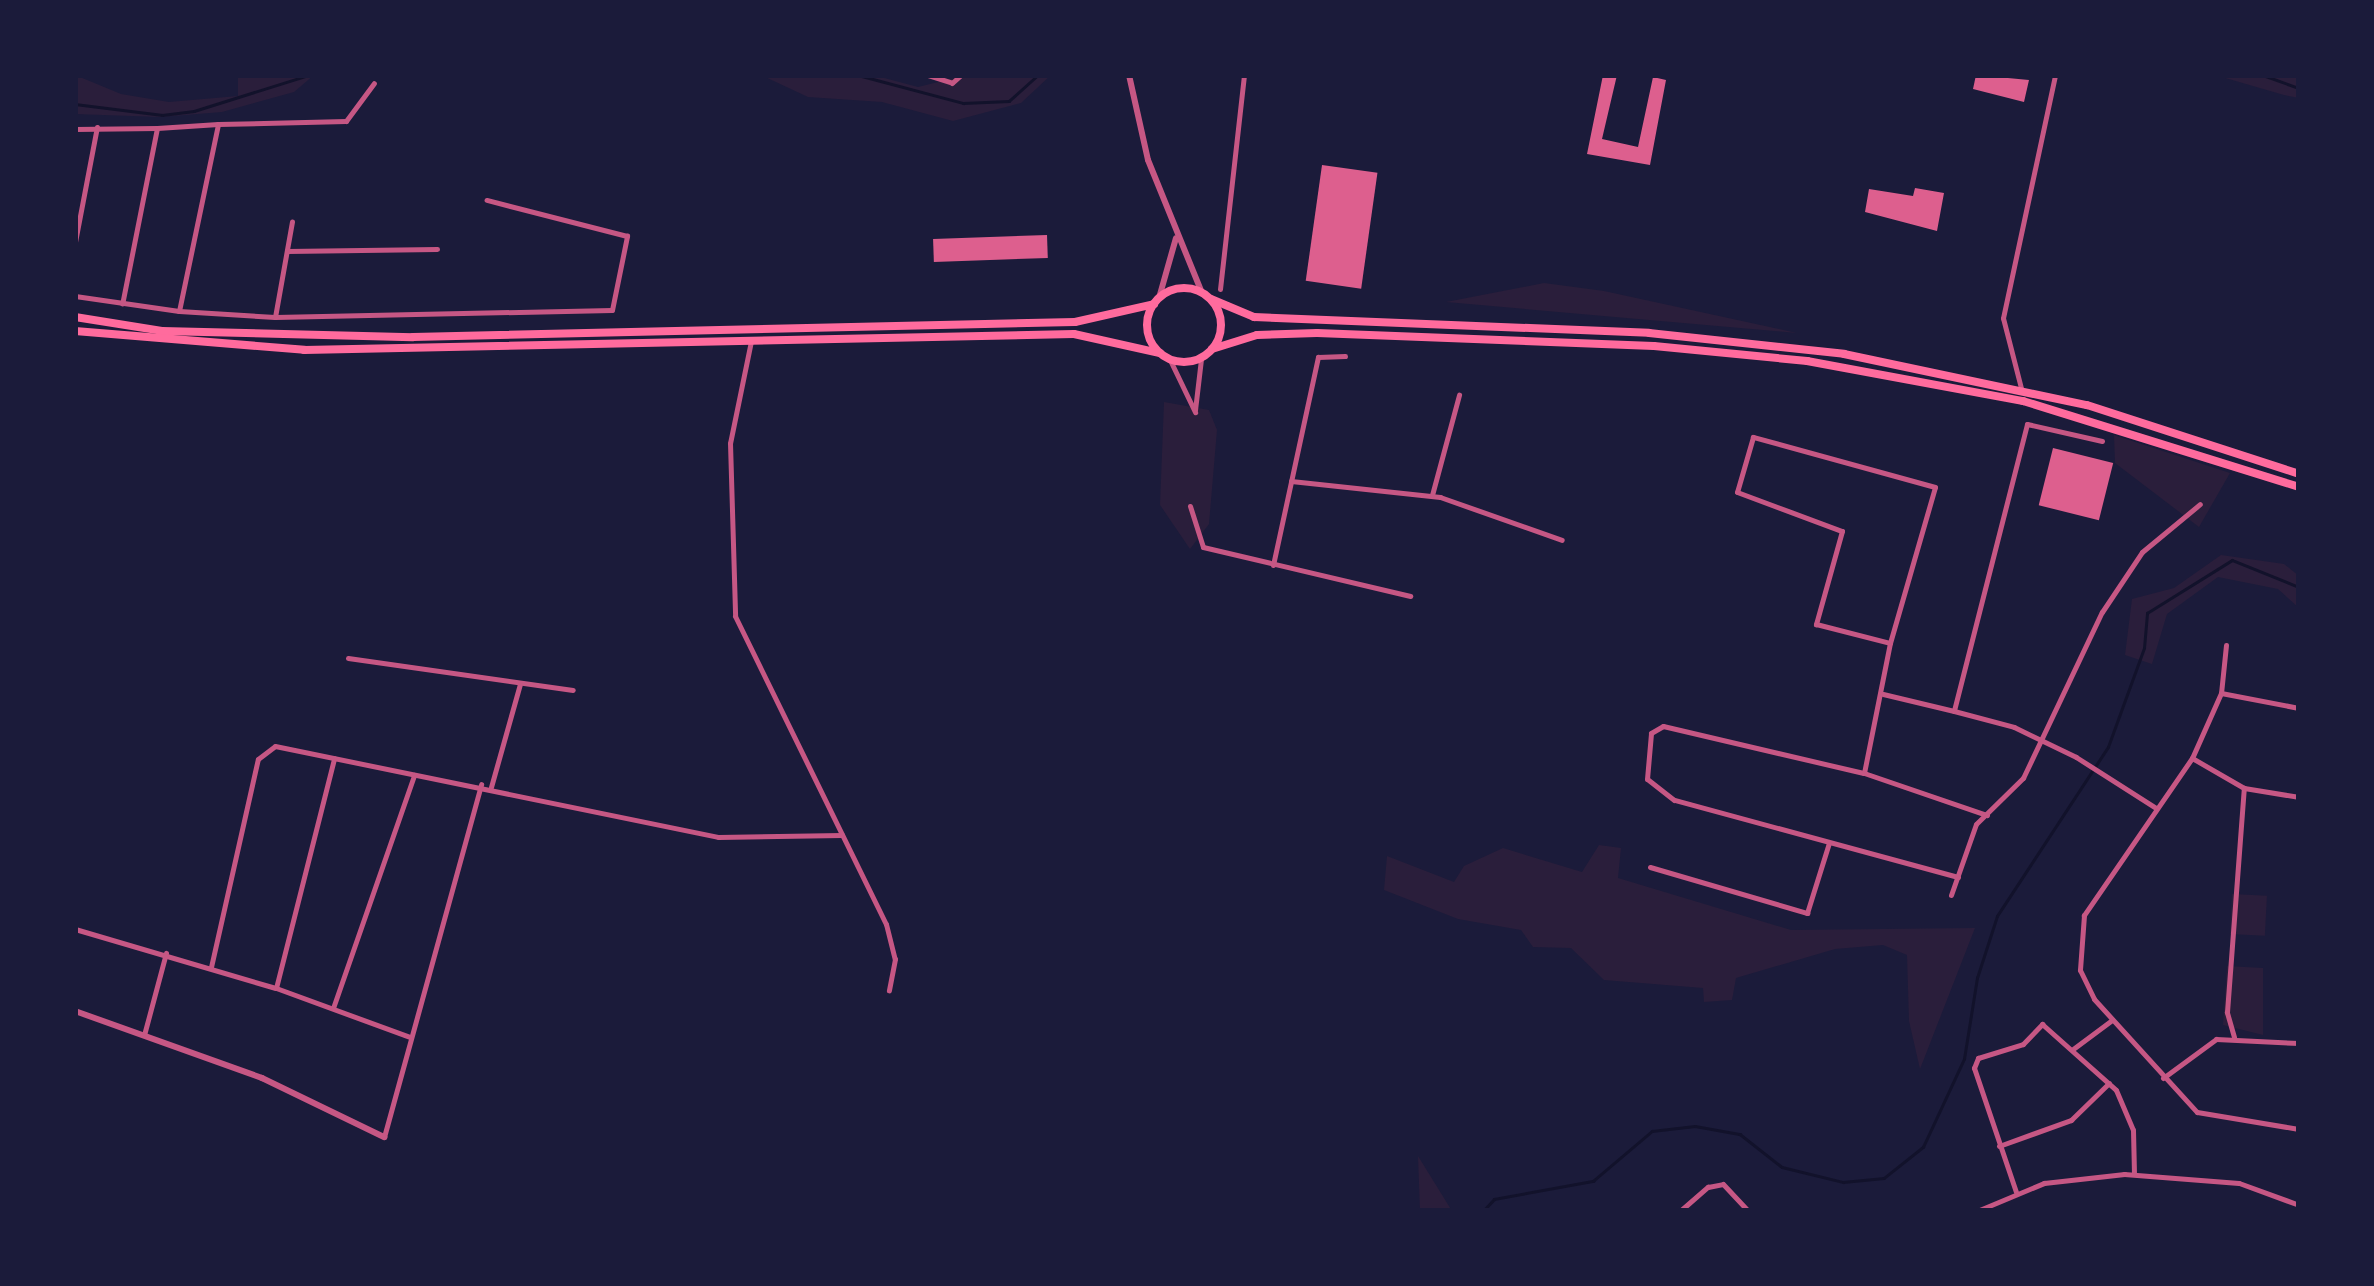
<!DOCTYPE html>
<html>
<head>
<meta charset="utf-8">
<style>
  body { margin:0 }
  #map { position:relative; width:2374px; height:1286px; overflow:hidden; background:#1b1b3a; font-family:"Times New Roman",serif }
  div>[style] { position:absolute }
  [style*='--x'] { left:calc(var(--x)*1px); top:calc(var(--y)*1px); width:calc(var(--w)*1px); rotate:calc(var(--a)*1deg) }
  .green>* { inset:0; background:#2a1e3b; transform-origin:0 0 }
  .stream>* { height:2.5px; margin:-1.25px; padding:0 1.25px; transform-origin:1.25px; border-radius:1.25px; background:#12122b }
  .building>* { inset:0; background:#dd5f8e; transform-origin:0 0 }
  .minor>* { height:5px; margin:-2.5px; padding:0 2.5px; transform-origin:2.5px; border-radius:2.5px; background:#c65784 }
  .tertiary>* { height:6px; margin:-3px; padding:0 3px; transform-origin:3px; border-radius:3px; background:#c65784 }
  .trunk>* { height:8px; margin:-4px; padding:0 4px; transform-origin:4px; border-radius:4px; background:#ff6b9d }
  .trunk>.ring { margin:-4px; padding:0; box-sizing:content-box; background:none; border:8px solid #ff6b9d; border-radius:50% }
  span { translate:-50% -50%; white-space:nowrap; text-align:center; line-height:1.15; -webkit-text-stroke:9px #1b1b3a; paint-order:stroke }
  .frame { position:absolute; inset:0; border:78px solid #1b1b3a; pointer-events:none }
</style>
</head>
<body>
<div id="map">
  <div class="green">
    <div style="clip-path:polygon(75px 75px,121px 94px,169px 102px,238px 96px,238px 75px,314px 75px,294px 92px,222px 112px,160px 117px,75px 114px)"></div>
    <div style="clip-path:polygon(761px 75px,873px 75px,918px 87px,966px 75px,1051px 75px,1021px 103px,953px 121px,882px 102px,808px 97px)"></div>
    <div style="clip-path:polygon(2215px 75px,2299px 75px,2299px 98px,2284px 95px)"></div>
    <div style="clip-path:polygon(1544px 283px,1604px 291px,1797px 333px,1446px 302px)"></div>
    <div style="clip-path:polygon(1164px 402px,1209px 410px,1217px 430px,1209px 524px,1190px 549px,1160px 505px)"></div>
    <div style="clip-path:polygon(2114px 435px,2230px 473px,2199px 527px,2115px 463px)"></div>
    <div style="clip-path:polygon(2221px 555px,2284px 564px,2299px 576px,2299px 608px,2278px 589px,2218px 577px,2167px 614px,2152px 664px,2125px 655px,2132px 599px,2174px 588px)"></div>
    <div style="clip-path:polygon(1599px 845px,1621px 848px,1618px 878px,1791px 930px,1975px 928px,1920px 1069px,1909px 1021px,1907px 955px,1883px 945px,1835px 949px,1736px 978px,1732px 1000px,1704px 1002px,1703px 988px,1604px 980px,1571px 948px,1533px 947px,1521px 930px,1458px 919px,1384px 890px,1387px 856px,1454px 882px,1464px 866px,1503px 848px,1582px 872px)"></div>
    <div style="left:2232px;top:894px;width:35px;height:40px;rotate:3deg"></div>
    <div style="clip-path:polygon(2227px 966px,2263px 968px,2263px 1035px,2223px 1025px)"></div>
    <div style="clip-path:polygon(1418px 1156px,1452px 1211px,1420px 1211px)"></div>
  </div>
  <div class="stream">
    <div style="--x:858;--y:75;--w:109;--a:14.9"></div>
    <div style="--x:963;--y:103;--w:46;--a:-2.5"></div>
    <div style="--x:1009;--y:101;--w:39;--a:-42"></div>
    <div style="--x:2263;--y:75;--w:38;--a:20"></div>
    <div style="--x:75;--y:104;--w:88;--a:7.2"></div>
    <div style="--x:162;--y:115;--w:32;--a:-7"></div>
    <div style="--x:194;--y:111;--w:121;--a:-17.4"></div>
    <div style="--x:1483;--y:1211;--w:16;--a:-47"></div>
    <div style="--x:1494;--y:1199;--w:101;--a:-10.3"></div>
    <div style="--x:1593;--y:1181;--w:77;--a:-40.3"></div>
    <div style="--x:1652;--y:1131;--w:43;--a:-6.6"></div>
    <div style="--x:1695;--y:1126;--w:46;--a:10.1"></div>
    <div style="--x:1740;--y:1134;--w:53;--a:38.2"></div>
    <div style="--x:1782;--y:1167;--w:63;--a:13.8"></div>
    <div style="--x:1843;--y:1182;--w:41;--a:-5.6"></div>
    <div style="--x:1884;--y:1178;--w:50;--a:-38.5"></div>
    <div style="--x:1923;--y:1147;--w:97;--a:-65"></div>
    <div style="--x:1964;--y:1059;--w:82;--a:-80.9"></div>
    <div style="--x:1977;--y:978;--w:65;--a:-72.1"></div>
    <div style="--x:1997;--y:916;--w:202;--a:-56.7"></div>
    <div style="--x:2108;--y:747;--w:105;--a:-70"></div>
    <div style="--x:2144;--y:648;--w:35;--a:-85"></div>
    <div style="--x:2147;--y:613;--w:100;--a:-31.9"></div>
    <div style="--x:2232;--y:560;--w:72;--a:21.9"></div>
  </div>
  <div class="building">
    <div style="clip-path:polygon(1603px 75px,1617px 75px,1602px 139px,1638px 147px,1653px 77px,1666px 80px,1650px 165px,1587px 154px)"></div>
    <div style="clip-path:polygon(1976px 75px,2029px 80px,2024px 102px,1973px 89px)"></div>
    <div style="left:1322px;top:165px;width:56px;height:117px;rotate:8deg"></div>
    <div style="clip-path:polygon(1915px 188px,1944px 193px,1937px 231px,1865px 212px,1869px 189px,1913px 196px)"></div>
    <div style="left:1047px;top:235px;width:23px;height:114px;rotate:88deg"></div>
    <div style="left:2053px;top:448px;width:62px;height:59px;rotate:14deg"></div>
  </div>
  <div class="minor">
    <div style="--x:928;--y:75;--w:25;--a:18"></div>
    <div style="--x:952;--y:83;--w:12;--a:-42"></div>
    <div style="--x:218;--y:124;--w:128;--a:-1.3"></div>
    <div style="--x:346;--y:121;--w:47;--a:-53.6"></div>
    <div style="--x:75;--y:129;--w:82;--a:-0.7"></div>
    <div style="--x:157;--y:128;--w:179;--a:101.2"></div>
    <div style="--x:75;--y:242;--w:117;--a:-79.2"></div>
    <div style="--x:287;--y:251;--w:150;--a:-0.8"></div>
    <div style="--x:1220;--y:289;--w:215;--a:-83.6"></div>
    <div style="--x:75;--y:296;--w:105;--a:8.2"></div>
    <div style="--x:179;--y:311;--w:191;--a:-78.2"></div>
    <div style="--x:218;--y:124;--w:61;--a:176.2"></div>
    <div style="--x:179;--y:311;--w:96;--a:3.6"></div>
    <div style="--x:275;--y:317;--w:337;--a:-1.2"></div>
    <div style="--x:612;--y:310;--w:76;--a:-78.5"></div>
    <div style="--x:627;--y:236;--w:145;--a:-165.6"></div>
    <div style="--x:275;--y:317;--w:97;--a:-79.9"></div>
    <div style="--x:751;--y:341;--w:104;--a:101.6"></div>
    <div style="--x:730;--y:443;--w:173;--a:88.3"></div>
    <div style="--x:735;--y:616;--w:343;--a:63.9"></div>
    <div style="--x:886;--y:924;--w:36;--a:76"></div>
    <div style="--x:895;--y:959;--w:32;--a:101"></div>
    <div style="--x:1170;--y:360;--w:58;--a:64.3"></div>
    <div style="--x:2021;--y:388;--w:72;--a:-104.4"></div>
    <div style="--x:2003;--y:318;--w:249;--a:-77.9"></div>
    <div style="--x:1195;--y:410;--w:51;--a:-83.3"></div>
    <div style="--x:2102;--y:441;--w:77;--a:-167.2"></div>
    <div style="--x:2027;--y:424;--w:296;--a:104.3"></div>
    <div style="--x:1954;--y:711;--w:62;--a:14.9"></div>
    <div style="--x:2014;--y:727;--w:69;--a:25.8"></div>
    <div style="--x:2076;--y:757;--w:95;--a:32.5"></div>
    <div style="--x:1291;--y:481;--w:150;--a:6.1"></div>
    <div style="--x:1440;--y:497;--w:129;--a:19.4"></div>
    <div style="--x:1432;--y:495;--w:104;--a:-74.9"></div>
    <div style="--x:1190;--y:506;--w:43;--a:72.4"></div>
    <div style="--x:1203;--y:547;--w:213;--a:13.3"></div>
    <div style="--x:1273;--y:565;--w:213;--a:-77.8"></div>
    <div style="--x:1318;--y:357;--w:27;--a:-2"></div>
    <div style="--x:2226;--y:645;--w:48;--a:95.9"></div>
    <div style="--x:2221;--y:693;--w:71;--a:114"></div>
    <div style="--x:2192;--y:758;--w:60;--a:30"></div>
    <div style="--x:2244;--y:788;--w:56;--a:9.3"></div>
    <div style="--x:348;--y:658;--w:227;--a:8.1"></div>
    <div style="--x:2221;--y:693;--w:79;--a:10.9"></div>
    <div style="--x:1883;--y:694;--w:73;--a:13.5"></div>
    <div style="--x:2192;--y:758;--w:191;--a:124.5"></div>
    <div style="--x:2084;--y:915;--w:55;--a:94.2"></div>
    <div style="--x:2080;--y:970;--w:32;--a:64"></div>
    <div style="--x:2094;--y:999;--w:153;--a:47.7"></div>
    <div style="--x:2197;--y:1112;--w:103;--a:9.5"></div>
    <div style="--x:1864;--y:773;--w:133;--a:-78.7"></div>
    <div style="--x:1890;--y:643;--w:162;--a:-73.9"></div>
    <div style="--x:1935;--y:487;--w:189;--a:-164.6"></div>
    <div style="--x:1753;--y:437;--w:57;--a:106.2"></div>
    <div style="--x:1737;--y:492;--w:112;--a:20.4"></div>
    <div style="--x:1842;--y:531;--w:97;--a:105.6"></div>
    <div style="--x:1816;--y:624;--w:76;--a:14.4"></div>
    <div style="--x:491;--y:787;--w:107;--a:-74.3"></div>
    <div style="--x:1650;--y:867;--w:164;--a:16.3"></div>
    <div style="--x:1807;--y:913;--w:73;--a:-72.6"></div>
    <div style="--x:1958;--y:877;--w:294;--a:-164.8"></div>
    <div style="--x:1674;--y:800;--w:34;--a:-142"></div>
    <div style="--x:1647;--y:779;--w:46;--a:-85"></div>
    <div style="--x:1651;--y:733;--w:14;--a:-30"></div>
    <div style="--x:1663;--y:726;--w:206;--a:13.2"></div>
    <div style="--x:1864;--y:773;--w:130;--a:18.9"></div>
    <div style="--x:1951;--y:895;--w:75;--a:-70.6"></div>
    <div style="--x:1976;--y:824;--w:66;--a:-44.4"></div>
    <div style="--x:2023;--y:778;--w:184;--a:-64.6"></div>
    <div style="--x:2102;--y:612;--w:72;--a:-56.3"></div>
    <div style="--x:2142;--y:552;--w:75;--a:-39.6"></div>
    <div style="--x:75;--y:929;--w:209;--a:16.4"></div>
    <div style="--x:276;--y:988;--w:143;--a:20.1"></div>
    <div style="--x:211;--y:967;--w:213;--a:-77.3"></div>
    <div style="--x:258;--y:759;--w:21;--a:-37"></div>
    <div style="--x:275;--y:746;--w:452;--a:11.6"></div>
    <div style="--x:718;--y:837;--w:124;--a:-0.9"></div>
    <div style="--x:276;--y:988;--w:237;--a:-75.8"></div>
    <div style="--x:333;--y:1008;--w:247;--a:-70.8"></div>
    <div style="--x:144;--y:1035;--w:85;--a:-75"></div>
    <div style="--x:2234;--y:1037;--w:26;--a:-106"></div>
    <div style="--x:2227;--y:1012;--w:225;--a:-85.7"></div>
    <div style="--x:2073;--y:1049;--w:49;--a:-36.6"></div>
    <div style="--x:2163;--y:1078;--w:66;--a:-36.3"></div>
    <div style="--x:2216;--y:1039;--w:83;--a:2.8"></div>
    <div style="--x:384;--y:1137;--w:366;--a:-74.6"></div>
    <div style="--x:1999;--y:1146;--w:77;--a:-19.9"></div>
    <div style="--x:2071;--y:1120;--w:53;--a:-44.2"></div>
    <div style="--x:2016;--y:1192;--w:131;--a:-108.7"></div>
    <div style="--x:1974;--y:1068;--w:11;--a:-68"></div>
    <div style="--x:1978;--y:1058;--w:47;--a:-17.3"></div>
    <div style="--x:2023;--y:1044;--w:28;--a:-46"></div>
    <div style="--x:2042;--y:1024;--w:99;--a:41.7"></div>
    <div style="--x:2116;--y:1090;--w:43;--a:67"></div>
    <div style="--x:2133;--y:1130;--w:44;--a:88.7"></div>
    <div style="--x:1680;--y:1211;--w:37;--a:-41"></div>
    <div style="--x:1708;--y:1187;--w:15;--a:-11"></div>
    <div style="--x:1723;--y:1184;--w:37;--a:47"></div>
    <div style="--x:1977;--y:1211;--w:73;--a:-22.7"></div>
    <div style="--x:2044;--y:1183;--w:81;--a:-6.4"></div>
    <div style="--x:2124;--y:1174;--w:115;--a:4.5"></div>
    <div style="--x:2239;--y:1183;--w:64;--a:20.1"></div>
  </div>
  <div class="tertiary">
    <div style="--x:1129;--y:75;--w:87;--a:77.4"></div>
    <div style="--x:1148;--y:160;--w:144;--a:67.9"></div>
    <div style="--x:1159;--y:298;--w:62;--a:-74.2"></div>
    <div style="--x:75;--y:1011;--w:199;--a:19.7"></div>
    <div style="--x:262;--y:1078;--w:136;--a:25.8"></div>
  </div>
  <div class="trunk">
    <div class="ring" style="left:1147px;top:288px;width:66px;height:66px"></div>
    <div style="--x:1211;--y:299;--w:47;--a:22.7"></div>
    <div style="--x:1254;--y:317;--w:395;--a:2.3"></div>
    <div style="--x:1649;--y:333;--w:196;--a:6.1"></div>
    <div style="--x:1844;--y:354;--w:248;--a:11.9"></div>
    <div style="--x:2087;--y:405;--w:223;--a:18"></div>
    <div style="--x:75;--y:317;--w:88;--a:9.1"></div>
    <div style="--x:162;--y:331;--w:251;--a:1.4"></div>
    <div style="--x:413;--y:337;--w:662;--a:-1.3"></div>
    <div style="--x:1075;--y:322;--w:81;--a:-12.8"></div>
    <div style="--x:75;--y:331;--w:230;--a:4.7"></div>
    <div style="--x:304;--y:350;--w:770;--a:-1.19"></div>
    <div style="--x:1074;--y:334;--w:88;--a:12.5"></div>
    <div style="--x:1212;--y:349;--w:47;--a:-17.3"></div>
    <div style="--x:1257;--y:335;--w:60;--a:-1.9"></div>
    <div style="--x:1317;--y:333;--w:337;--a:2.2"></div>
    <div style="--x:1654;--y:346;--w:154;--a:5.6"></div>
    <div style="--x:1807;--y:361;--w:220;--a:10.5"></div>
    <div style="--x:2023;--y:401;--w:289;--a:17.3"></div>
  </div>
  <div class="frame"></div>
</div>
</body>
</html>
